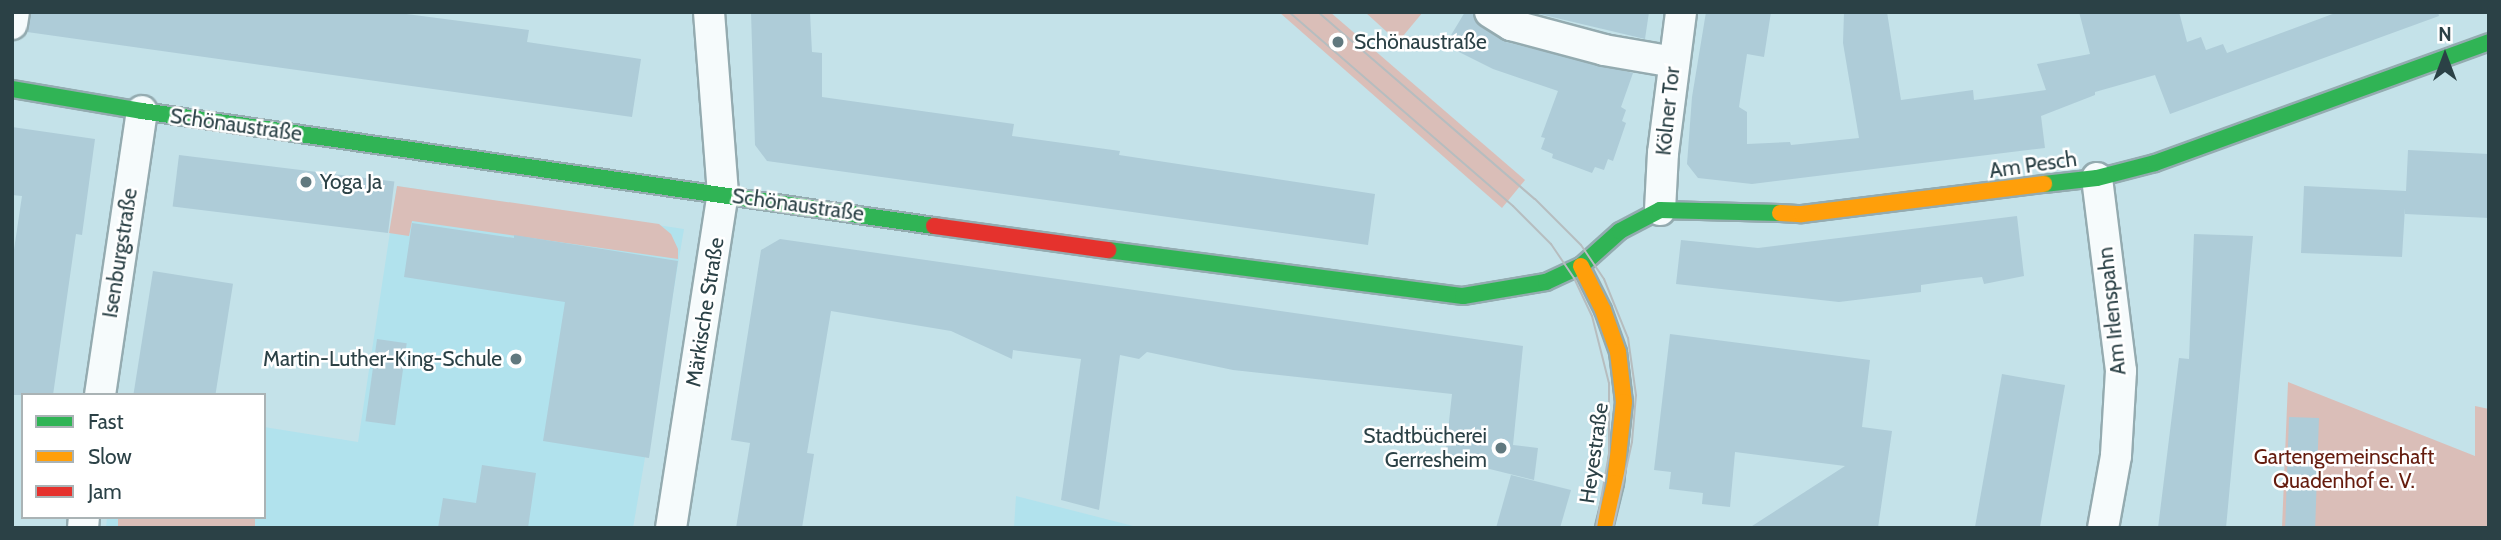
<!DOCTYPE html>
<html>
<head>
<meta charset="utf-8">
<style>
  body { margin:0 }
  #map { position:relative; width:2501px; height:540px; overflow:hidden; background:#c4e2e9; font-family:Cabin,sans-serif }
  div>[style] { position:absolute }
  [style*='--x'] { left:calc(var(--x)*1px); top:calc(var(--y)*1px); width:calc(var(--w)*1px); rotate:calc(var(--a)*1deg) }
  .built>* { inset:0; background:#b1e2ed }
  .green>* { inset:0; background:#dabeb8; transform-origin:0 0 }
  .building>* { inset:0; background:#aeccd8; transform-origin:0 0 }
  .roads { filter:drop-shadow(2px 0 #94abb0) drop-shadow(-2px 0 #94abb0) drop-shadow(0 2px #94abb0) drop-shadow(0 -2px #94abb0) }
  .street>* { height:30px; margin:-15px; padding:0 15px; transform-origin:15px; border-radius:15px; background:#f6fbfc }
  .fast>* { height:16px; margin:-8px; padding:0 8px; transform-origin:8px; border-radius:8px; background:#30b455 }
  .slow>* { height:16px; margin:-8px; padding:0 8px; transform-origin:8px; border-radius:8px; background:#ff9f0a }
  .jam>* { height:16px; margin:-8px; padding:0 8px; transform-origin:8px; border-radius:8px; background:#e5322d }
  .tram>* { height:2px; margin:-1px; padding:0 1px; transform-origin:1px; border-radius:1px; background:#b6bdbf }
  .dots>* { width:19px; height:19px; translate:-50% -50%; box-sizing:border-box; border:4px solid #fff; border-radius:50% }
  span { translate:-50% -50%; white-space:nowrap; text-align:center; line-height:1.15; -webkit-text-stroke:5px #fff; paint-order:stroke }
  .poi-label { font-size:21px; color:#2b4146 }
  .left { translate:0 -50%; text-align:left }
  .right { translate:-100% -50%; text-align:right }
  .street-label { font-size:21px; color:#2b4146 }
  .park-label { font-size:21px; color:#651c0e }
  .frame { position:absolute; inset:0; border:14px solid #2b4146; pointer-events:none }
  .legend { position:absolute; left:21px; top:393px; width:245px; height:126px; box-sizing:border-box; background:#fff; border:2px solid #aab3b5; margin:0; padding:9px 12px; list-style:none; font-size:21px; color:#2b4146 }
  .legend li { display:flex; align-items:center; gap:14px; height:35px }
  .legend b { width:35px; border:2px solid #aab3b5 }
  .north { position:absolute; left:2410px; top:21px; width:70px; height:70px; -webkit-text-stroke:5px #fff; paint-order:stroke; rotate:0deg; font-size:19px; font-weight:700; line-height:28px; text-align:center; color:#2b4146 }
  .north::after { content:''; display:block; margin:auto; width:24px; height:32px; background:#2b4146; clip-path:polygon(50% 0,100% 100%,50% 72%,0 100%) }
</style>
</head>
<body>
<div id="map">
  <div class="built">
    <div style="clip-path:polygon(397px 186px,684px 229px,633px 528px,106px 528px,107px 517px,264px 517px,264px 427px,358px 442px)"></div>
    <div style="clip-path:polygon(1016px 496px,1141px 528px,1014px 528px)"></div>
  </div>
  <div class="green">
    <div style="clip-path:polygon(1279px 12px,1330px 12px,1525px 180px,1502px 208px)"></div>
    <div style="clip-path:polygon(1365px 12px,1423px 12px,1398px 42px)"></div>
    <div style="clip-path:polygon(397px 186px,659px 224px,671px 234px,678px 249px,678px 259px,412px 221px,409px 236px,389px 233px)"></div>
    <div style="clip-path:polygon(2288px 382px,2475px 456px,2475px 406px,2489px 409px,2489px 528px,2282px 528px)"></div>
    <div style="left:118px;top:517px;width:137px;height:11px"></div>
  </div>
  <div class="building">
    <div style="clip-path:polygon(31px 12px,391px 12px,529px 30px,527px 42px,641px 59px,632px 117px,27px 32px)"></div>
    <div style="clip-path:polygon(751px 12px,810px 12px,812px 52px,822px 53px,822px 97px,1014px 124px,1012px 136px,1120px 151px,1119px 155px,1375px 194px,1368px 245px,767px 161px,755px 145px)"></div>
    <div style="clip-path:polygon(1465px 12px,1473px 14px,1480px 26px,1506px 42px,1633px 73px,1621px 107px,1626px 110px,1622px 121px,1626px 123px,1613px 161px,1608px 159px,1604px 170px,1595px 167px,1592px 173px,1552px 158px,1553px 154px,1541px 149px,1545px 138px,1541px 137px,1558px 91px,1493px 69px,1445px 45px)"></div>
    <div style="clip-path:polygon(1531px 12px,1649px 12px,1645px 39px)"></div>
    <div style="clip-path:polygon(1706px 12px,1771px 12px,1764px 57px,1747px 54px,1739px 107px,1747px 112px,1747px 144px,1790px 142px,1791px 145px,1859px 138px,1843px 43px,1844px 12px,1887px 12px,1901px 100px,1973px 90px,1974px 100px,2046px 90px,2037px 64px,2090px 54px,2079px 12px,2179px 12px,2187px 42px,2201px 37px,2206px 50px,2223px 44px,2227px 53px,2338px 12px,2438px 12px,2439px 16px,2170px 114px,2155px 75px,2095px 92px,2095px 95px,2041px 116px,2045px 148px,1752px 184px,1698px 178px,1687px 164px,1692px 97px)"></div>
    <div style="clip-path:polygon(12px 127px,95px 139px,82px 235px,76px 234px,53px 395px,12px 395px,12px 263px,22px 196px,12px 195px)"></div>
    <div style="clip-path:polygon(2408px 150px,2489px 154px,2489px 218px,2405px 214px,2405px 208px,2402px 257px,2301px 253px,2304px 186px,2406px 191px)"></div>
    <div style="left:179px;top:155px;width:217px;height:52px;rotate:7deg"></div>
    <div style="clip-path:polygon(2017px 216px,2024px 276px,1984px 284px,1982px 277px,1956px 280px,1921px 285px,1921px 292px,1839px 302px,1676px 284px,1681px 240px,1758px 248px)"></div>
    <div style="clip-path:polygon(412px 223px,514px 238px,514px 235px,678px 261px,649px 458px,543px 441px,565px 302px,404px 277px)"></div>
    <div style="clip-path:polygon(2194px 234px,2253px 236px,2226px 528px,2158px 528px,2179px 358px,2189px 359px)"></div>
    <div style="clip-path:polygon(780px 239px,1523px 346px,1513px 445px,1538px 448px,1534px 480px,1445px 458px,1452px 394px,1233px 370px,1147px 352px,1139px 359px,1120px 355px,1099px 510px,1061px 500px,1081px 359px,1013px 350px,1012px 359px,951px 331px,831px 311px,807px 453px,814px 454px,802px 528px,736px 528px,750px 443px,731px 440px,761px 250px)"></div>
    <div style="left:153px;top:271px;width:81px;height:125px;rotate:9deg"></div>
    <div style="clip-path:polygon(1670px 334px,1870px 360px,1862px 427px,1892px 431px,1878px 528px,1749px 528px,1845px 466px,1735px 452px,1730px 507px,1702px 504px,1703px 493px,1669px 489px,1671px 472px,1654px 470px)"></div>
    <div style="left:377px;top:339px;width:30px;height:83px;rotate:8deg"></div>
    <div style="left:2002px;top:374px;width:64px;height:157px;rotate:10deg"></div>
    <div style="left:2289px;top:417px;width:30px;height:109px;rotate:2deg"></div>
    <div style="clip-path:polygon(482px 465px,536px 473px,528px 528px,438px 528px,443px 498px,476px 503px)"></div>
    <div style="clip-path:polygon(1511px 475px,1571px 490px,1560px 528px,1496px 528px)"></div>
  </div>
  <div class="roads">
    <div class="street">
      <div style="--x:1490;--y:12;--w:25;--a:32"></div>
      <div style="--x:1511;--y:25;--w:96;--a:15"></div>
      <div style="--x:1604;--y:50;--w:71;--a:9.7"></div>
      <div style="--x:12;--y:24;--w:12;--a:-81"></div>
      <div style="--x:2097;--y:178;--w:194;--a:82.9"></div>
      <div style="--x:2121;--y:371;--w:85;--a:93.4"></div>
      <div style="--x:2116;--y:456;--w:73;--a:100.2"></div>
      <div style="--x:1660;--y:210;--w:57;--a:-87"></div>
      <div style="--x:1663;--y:153;--w:142;--a:-82.7"></div>
      <div style="--x:100;--y:395;--w:287;--a:-81.6"></div>
      <div style="--x:83;--y:528;--w:11;--a:-85"></div>
      <div style="--x:671;--y:528;--w:338;--a:-81.2"></div>
      <div style="--x:723;--y:194;--w:183;--a:-94.4"></div>
    </div>
    <div class="fast">
      <div style="--x:12;--y:89;--w:132;--a:9.6"></div>
      <div style="--x:142;--y:111;--w:800;--a:8.26"></div>
      <div style="--x:2044;--y:184;--w:53;--a:-6.5"></div>
      <div style="--x:2097;--y:178;--w:60;--a:-14.5"></div>
      <div style="--x:2155;--y:163;--w:355;--a:-19.9"></div>
      <div style="--x:1108;--y:250;--w:358;--a:7.4"></div>
      <div style="--x:1463;--y:296;--w:84;--a:-9.6"></div>
      <div style="--x:1546;--y:282;--w:38;--a:-25"></div>
      <div style="--x:1581;--y:266;--w:52;--a:-41.9"></div>
      <div style="--x:1620;--y:231;--w:45;--a:-27.7"></div>
      <div style="--x:1660;--y:210;--w:120;--a:1.4"></div>
    </div>
    <div class="slow">
      <div style="--x:1780;--y:213;--w:22;--a:3"></div>
      <div style="--x:1802;--y:214;--w:244;--a:-7.1"></div>
      <div style="--x:1581;--y:266;--w:49;--a:63.4"></div>
      <div style="--x:1603;--y:310;--w:45;--a:70.3"></div>
      <div style="--x:1618;--y:352;--w:50;--a:83.2"></div>
      <div style="--x:1624;--y:402;--w:81;--a:96.3"></div>
      <div style="--x:1615;--y:483;--w:46;--a:103.7"></div>
    </div>
    <div class="jam">
      <div style="--x:934;--y:226;--w:176;--a:7.9"></div>
    </div>
  </div>
  <div class="tram">
    <div style="--x:1289;--y:12;--w:296;--a:40.9"></div>
    <div style="--x:1513;--y:206;--w:54;--a:45"></div>
    <div style="--x:1551;--y:244;--w:41;--a:55.9"></div>
    <div style="--x:1574;--y:278;--w:42;--a:64.7"></div>
    <div style="--x:1592;--y:316;--w:69;--a:75.8"></div>
    <div style="--x:1609;--y:383;--w:71;--a:90"></div>
    <div style="--x:1609;--y:454;--w:75;--a:100"></div>
    <div style="--x:1318;--y:12;--w:286;--a:40.8"></div>
    <div style="--x:1535;--y:199;--w:65;--a:45"></div>
    <div style="--x:1581;--y:245;--w:41;--a:55.9"></div>
    <div style="--x:1604;--y:279;--w:64;--a:67.9"></div>
    <div style="--x:1628;--y:338;--w:58;--a:82"></div>
    <div style="--x:1636;--y:395;--w:47;--a:94.9"></div>
    <div style="--x:1632;--y:442;--w:88;--a:102.5"></div>
  </div>
  <div class="dots">
    <div style="left:1338px;top:42px;background:#61797f"></div>
    <div style="left:306px;top:182px;background:#61797f"></div>
    <div style="left:516px;top:359px;background:#61797f"></div>
    <div style="left:1501px;top:448px;background:#61797f"></div>
  </div>
  <div class="poi-label">
    <span class="left" style="left:1354px;top:42px">Schönaustraße</span>
    <span class="left" style="left:320px;top:182px">Yoga Ja</span>
    <span class="right" style="left:502px;top:359px">Martin-Luther-King-Schule</span>
    <span class="right" style="left:1487px;top:448px">Stadtbücherei<br>Gerresheim</span>
  </div>
  <div class="street-label">
    <span style="left:1668px;top:111px;rotate:-84deg">Kölner Tor</span>
    <span style="left:236px;top:125px;rotate:8deg">Schönaustraße</span>
    <span style="left:2033px;top:165px;rotate:-8deg">Am Pesch</span>
    <span style="left:798px;top:205px;rotate:8deg">Schönaustraße</span>
    <span style="left:120px;top:253px;rotate:-81deg">Isenburgstraße</span>
    <span style="left:2112px;top:311px;rotate:-96deg">Am Irlenspahn</span>
    <span style="left:705px;top:312px;rotate:-81deg">Märkische Straße</span>
    <span style="left:1594px;top:453px;rotate:-82deg">Heyestraße</span>
  </div>
  <div class="park-label">
    <span style="left:2344px;top:469px">Gartengemeinschaft<br>Quadenhof e. V.</span>
  </div>
  <div class="frame"></div>
  <ul class="legend">
  <li><b style="height:9px;background:#30b455"></b>Fast</li>
  <li><b style="height:9px;background:#ff9f0a"></b>Slow</li>
  <li><b style="height:9px;background:#e5322d"></b>Jam</li>
  </ul>
  <div class="north">N</div>
</div>
</body>
</html>
